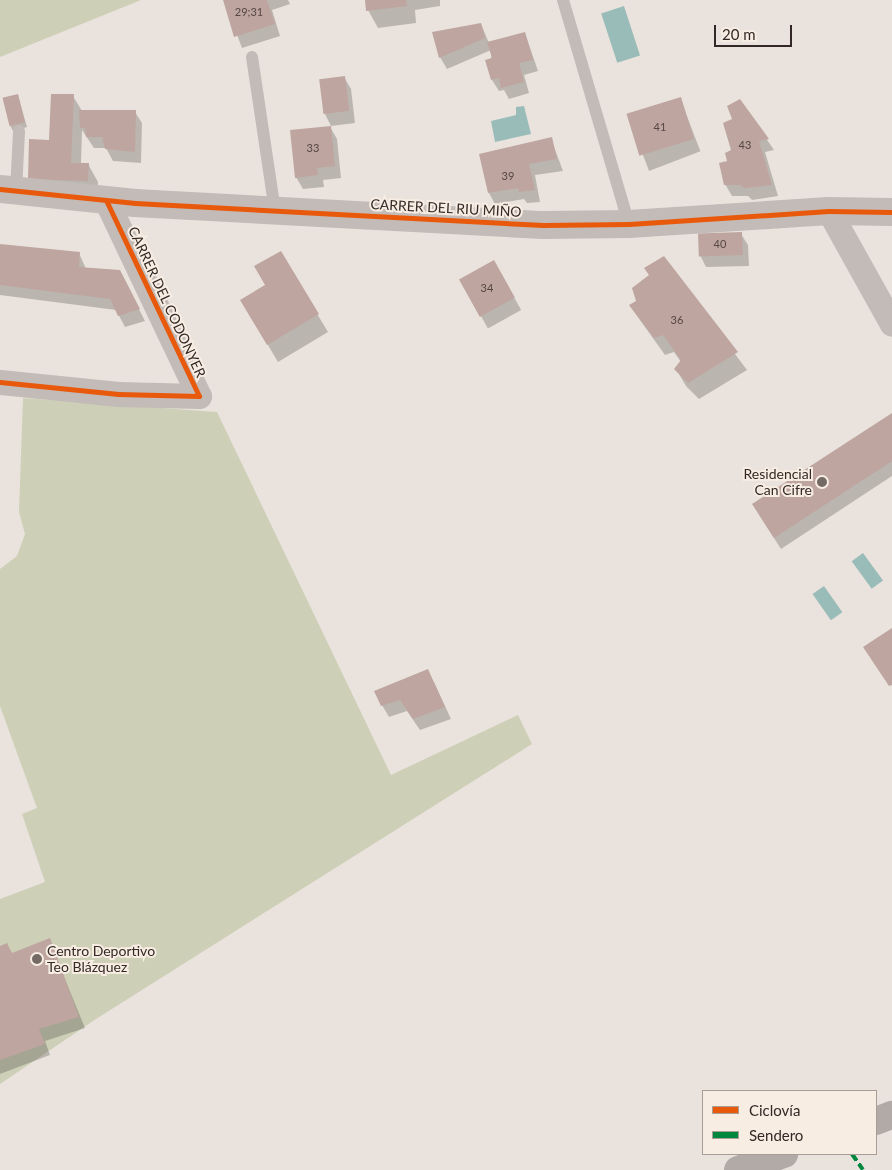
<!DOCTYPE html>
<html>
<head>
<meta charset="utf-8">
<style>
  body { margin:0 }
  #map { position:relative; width:892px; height:1170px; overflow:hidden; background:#eae3dd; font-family:Lato,sans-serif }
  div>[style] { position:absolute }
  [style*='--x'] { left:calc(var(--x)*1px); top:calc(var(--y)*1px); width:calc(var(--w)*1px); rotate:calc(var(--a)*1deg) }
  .green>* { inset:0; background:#cdcfb7 }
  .water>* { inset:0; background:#9abcb9; transform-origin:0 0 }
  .shadow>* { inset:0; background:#0003; transform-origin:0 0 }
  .building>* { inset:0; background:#bea59f; transform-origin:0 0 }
  .service>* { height:12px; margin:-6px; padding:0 6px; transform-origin:6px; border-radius:6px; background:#c3bbb7 }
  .minor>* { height:25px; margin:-12.5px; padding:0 12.5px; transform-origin:12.5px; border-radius:12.5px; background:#c3bbb7 }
  .tertiary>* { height:28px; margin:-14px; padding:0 14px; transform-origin:14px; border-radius:14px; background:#c3bbb7 }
  .primary>* { height:28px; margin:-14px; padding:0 14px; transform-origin:14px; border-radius:14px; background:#b2aaa6 }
  .quiet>* { height:4px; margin-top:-2px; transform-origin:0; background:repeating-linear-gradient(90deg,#00873e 0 8px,transparent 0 12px) }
  .cycleway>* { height:5px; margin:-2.5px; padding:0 2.5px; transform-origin:2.5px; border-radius:2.5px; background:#e8590c }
  .dots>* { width:14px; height:14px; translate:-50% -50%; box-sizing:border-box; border:2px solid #f8ede3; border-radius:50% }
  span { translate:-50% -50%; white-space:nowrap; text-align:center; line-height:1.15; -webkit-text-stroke:4px #f8ede3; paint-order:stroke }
  .number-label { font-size:11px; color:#564744 }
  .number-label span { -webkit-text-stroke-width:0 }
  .street-label { font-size:14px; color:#332825 }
  .poi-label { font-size:14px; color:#332825 }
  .right { translate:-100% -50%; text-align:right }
  .left { translate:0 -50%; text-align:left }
  .legend { position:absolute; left:702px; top:1090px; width:175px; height:65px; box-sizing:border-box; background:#f8ede3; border:1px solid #a99e97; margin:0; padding:6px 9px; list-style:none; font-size:15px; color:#332825 }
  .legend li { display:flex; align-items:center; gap:10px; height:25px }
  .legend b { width:25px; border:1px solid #a99e97 }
  .scale { position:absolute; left:714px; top:25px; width:78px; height:22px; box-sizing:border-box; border:2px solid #332825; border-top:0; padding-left:6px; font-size:15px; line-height:18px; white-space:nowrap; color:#332825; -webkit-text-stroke:4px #f8ede3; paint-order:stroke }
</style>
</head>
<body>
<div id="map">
  <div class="green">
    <div style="clip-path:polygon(0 0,141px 0,0 57px)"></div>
    <div style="clip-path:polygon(23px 398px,217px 412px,391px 775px,518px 715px,532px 744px,96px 1019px,0 1084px,0 899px,45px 882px,22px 814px,37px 808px,0 706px,0 569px,17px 556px,25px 534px,19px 512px)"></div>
  </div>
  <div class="water">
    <div style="left:624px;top:6px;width:52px;height:24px;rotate:72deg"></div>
    <div style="clip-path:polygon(524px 106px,531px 134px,495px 142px,491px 121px,516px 115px,516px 107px)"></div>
    <div style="left:863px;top:553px;width:34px;height:14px;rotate:54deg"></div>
    <div style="left:824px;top:586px;width:32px;height:14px;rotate:55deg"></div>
  </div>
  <div class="shadow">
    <div style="clip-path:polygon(224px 0,288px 0,290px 4px,272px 10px,280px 36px,242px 48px)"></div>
    <div style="clip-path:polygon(366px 0,440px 0,440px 6px,415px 10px,416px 23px,378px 28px,368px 10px)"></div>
    <div style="clip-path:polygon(481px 24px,489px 43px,525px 33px,538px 71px,524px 75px,529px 93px,509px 99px,504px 90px,499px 91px,492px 80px,491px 50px,447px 69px,440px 57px)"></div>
    <div style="clip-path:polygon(344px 77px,351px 89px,355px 123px,331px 126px,325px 114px)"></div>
    <div style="clip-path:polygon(18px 96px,27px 127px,13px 131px,10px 125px)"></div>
    <div style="clip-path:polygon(73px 96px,82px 111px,135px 112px,142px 123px,141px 163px,113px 161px,106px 148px,94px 148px,82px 130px,81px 164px,88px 164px,98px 182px,97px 198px,29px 179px)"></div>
    <div style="left:680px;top:98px;width:57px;height:55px;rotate:69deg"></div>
    <div style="clip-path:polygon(740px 100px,774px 150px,765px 152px,778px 196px,752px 200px,748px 196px,732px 196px,725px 184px)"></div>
    <div style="clip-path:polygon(330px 127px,337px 139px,341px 178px,323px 180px,324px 187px,303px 189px,296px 177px)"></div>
    <div style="clip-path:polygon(551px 139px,563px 171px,535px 175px,540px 202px,527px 203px,524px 199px,495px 204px,489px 193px)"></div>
    <div style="clip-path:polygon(741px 234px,748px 245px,749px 266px,706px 267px,700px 255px,699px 235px)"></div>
    <div style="clip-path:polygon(0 245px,79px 253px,86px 269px,126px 284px,145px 321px,125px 327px,116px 310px,0 295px)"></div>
    <div style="clip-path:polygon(280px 252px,328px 332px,278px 362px,241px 300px,266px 285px)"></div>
    <div style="clip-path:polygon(663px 258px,747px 370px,699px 399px,686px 386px,676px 369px,681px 362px,674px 352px,665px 355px,630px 306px,637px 302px)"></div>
    <div style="left:494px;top:261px;width:56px;height:38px;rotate:61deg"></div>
    <div style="clip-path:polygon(892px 414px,892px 476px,781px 549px,760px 516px)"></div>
    <div style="clip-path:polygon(434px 682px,451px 719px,420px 730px,407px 711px,389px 717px,382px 705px)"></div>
    <div style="clip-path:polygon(49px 940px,85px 1028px,45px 1041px,50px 1055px,0 1074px,0 947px,12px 954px)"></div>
  </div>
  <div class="building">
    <div style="clip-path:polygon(223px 0,267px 0,275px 24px,234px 37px)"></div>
    <div style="clip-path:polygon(365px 0,406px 0,407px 6px,366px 11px)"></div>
    <div style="clip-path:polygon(481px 23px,485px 38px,439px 58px,432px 32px)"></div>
    <div style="clip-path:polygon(525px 32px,533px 60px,519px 63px,524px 82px,501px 88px,499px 78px,491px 80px,485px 60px,492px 58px,487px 42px)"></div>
    <div style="left:345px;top:76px;width:35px;height:26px;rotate:83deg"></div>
    <div style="left:18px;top:94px;width:29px;height:16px;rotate:76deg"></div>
    <div style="clip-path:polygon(51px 94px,74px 94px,71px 163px,89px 163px,88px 181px,28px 179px,29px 139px,49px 140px)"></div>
    <div style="left:681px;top:97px;width:44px;height:57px;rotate:73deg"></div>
    <div style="clip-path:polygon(740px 99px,769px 139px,759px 141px,772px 185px,745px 188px,740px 185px,724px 185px,719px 163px,727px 161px,725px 153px,731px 150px,723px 123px,732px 119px,727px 106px)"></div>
    <div style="clip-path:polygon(79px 110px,136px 110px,135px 152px,105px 149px,102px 137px,86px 137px,85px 128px,80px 128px)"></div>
    <div style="clip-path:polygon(331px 126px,335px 166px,317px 168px,318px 175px,295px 178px,290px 130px)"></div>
    <div style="clip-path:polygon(552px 137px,557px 159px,529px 164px,535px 190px,519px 192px,518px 188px,488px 193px,479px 154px)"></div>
    <div style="left:742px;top:232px;width:23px;height:44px;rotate:88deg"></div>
    <div style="clip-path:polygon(0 244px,80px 252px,79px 267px,120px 270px,140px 309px,118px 316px,110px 299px,0 285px)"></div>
    <div style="clip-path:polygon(281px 251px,319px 314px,267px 345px,240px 300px,265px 285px,254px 266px)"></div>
    <div style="clip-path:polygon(664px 256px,738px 352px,688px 383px,674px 369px,681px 360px,663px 335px,654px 338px,629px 305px,636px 301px,632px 288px,649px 275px,644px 268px)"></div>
    <div style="left:494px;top:260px;width:43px;height:40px;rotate:61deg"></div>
    <div style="clip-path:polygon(892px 413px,892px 461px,774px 538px,752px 504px)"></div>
    <div style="clip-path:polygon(892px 628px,892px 685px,889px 686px,863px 647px)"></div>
    <div style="clip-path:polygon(428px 669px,445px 707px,413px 719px,400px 700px,381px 706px,374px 691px)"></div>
    <div style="clip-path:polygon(50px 938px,79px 1017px,39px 1029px,45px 1044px,0 1060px,0 946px,7px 943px,12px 953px)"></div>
  </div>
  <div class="service">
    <div style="--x:563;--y:0;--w:234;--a:73.6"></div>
    <div style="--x:252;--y:57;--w:155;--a:81.5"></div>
    <div style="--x:16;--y:191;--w:60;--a:-87.1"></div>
  </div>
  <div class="minor">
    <div style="--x:829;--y:211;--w:129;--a:60.9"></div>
    <div style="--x:0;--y:382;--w:119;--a:5.8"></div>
    <div style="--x:118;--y:394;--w:81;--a:1.4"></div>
    <div style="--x:199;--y:396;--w:217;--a:-115.4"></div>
  </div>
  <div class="tertiary">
    <div style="--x:0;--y:189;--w:136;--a:5.9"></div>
    <div style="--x:135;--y:203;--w:409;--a:3.1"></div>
    <div style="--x:543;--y:225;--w:86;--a:-0.7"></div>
    <div style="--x:629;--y:224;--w:200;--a:-3.7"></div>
    <div style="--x:829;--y:211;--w:63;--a:0.9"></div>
  </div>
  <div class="primary">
    <div style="--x:876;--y:1121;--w:17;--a:-21"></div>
    <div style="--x:738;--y:1170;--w:49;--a:-19.2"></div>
  </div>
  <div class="quiet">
    <div style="--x:852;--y:1154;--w:19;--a:55"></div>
  </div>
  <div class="cycleway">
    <div style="--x:0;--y:189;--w:136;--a:5.9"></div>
    <div style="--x:135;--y:203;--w:409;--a:3.1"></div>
    <div style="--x:543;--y:225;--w:86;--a:-0.7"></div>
    <div style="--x:629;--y:224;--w:200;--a:-3.7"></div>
    <div style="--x:829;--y:211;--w:63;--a:0.9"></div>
    <div style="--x:0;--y:382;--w:119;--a:5.8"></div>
    <div style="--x:118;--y:394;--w:81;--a:1.4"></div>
    <div style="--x:199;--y:396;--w:217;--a:-115.4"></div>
  </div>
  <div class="dots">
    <div style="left:822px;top:482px;background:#736965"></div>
    <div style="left:37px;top:959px;background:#736965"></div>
  </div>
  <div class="number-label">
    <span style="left:249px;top:12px">29;31</span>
    <span style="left:660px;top:127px">41</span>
    <span style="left:745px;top:145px">43</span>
    <span style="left:313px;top:148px">33</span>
    <span style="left:508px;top:176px">39</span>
    <span style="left:720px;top:244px">40</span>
    <span style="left:487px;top:288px">34</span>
    <span style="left:677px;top:320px">36</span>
  </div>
  <div class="street-label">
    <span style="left:446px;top:208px;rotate:3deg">CARRER DEL RIU MIÑO</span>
    <span style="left:167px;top:302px;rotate:65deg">CARRER DEL CODONYER</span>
  </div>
  <div class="poi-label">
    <span class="right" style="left:812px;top:482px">Residencial<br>Can Cifre</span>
    <span class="left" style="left:47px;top:959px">Centro Deportivo<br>Teo Blázquez</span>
  </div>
  <ul class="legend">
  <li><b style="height:6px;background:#e8590c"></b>Ciclovía</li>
  <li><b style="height:6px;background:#00873e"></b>Sendero</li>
  </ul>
  <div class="scale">20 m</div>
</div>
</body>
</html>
